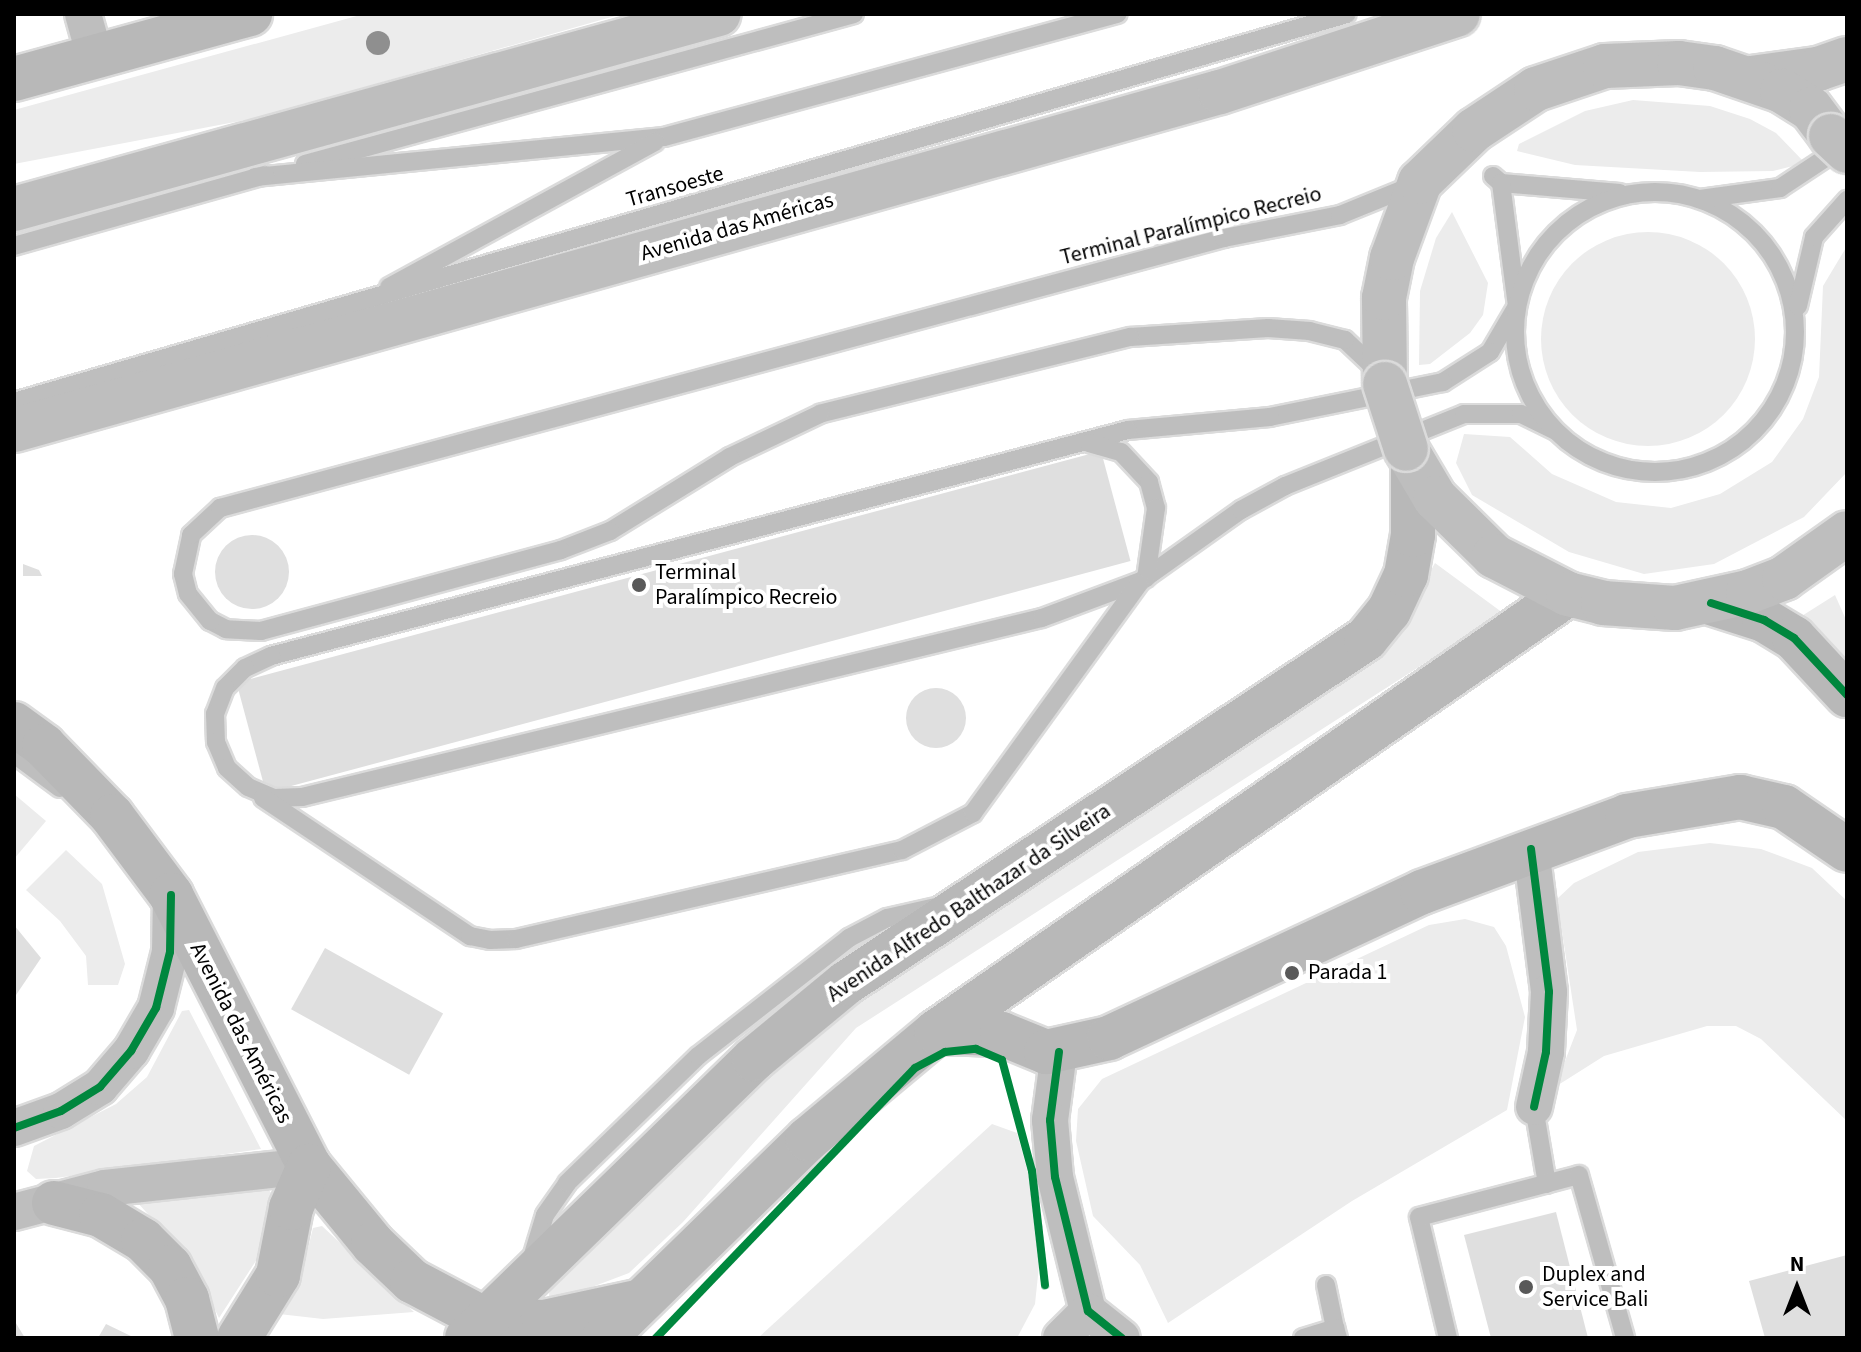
<!DOCTYPE html>
<html>
<head>
<meta charset="utf-8">
<style>
  body { margin:0 }
  #map { position:relative; width:1861px; height:1352px; overflow:hidden; background:#fff; font-family:"Source Sans 3",sans-serif }
  div>[style] { position:absolute }
  [style*='--x'] { left:calc(var(--x)*1px); top:calc(var(--y)*1px); width:calc(var(--w)*1px); rotate:calc(var(--a)*1deg) }
  .green>* { inset:0; background:#ececec }
  .round { border-radius:50% }
  .building>* { inset:0; background:#dfdfdf; transform-origin:0 0 }
  .roads { filter:drop-shadow(2px 0 #dbdbdb) drop-shadow(-2px 0 #dbdbdb) drop-shadow(0 2px #dbdbdb) drop-shadow(0 -2px #dbdbdb) }
  .lane>* { height:18px; margin:-9px; padding:0 9px; transform-origin:9px; border-radius:9px; background:#bebebe }
  .lane>.ring { margin:-9px; padding:0; box-sizing:content-box; background:none; border:18px solid #bebebe; border-radius:50% }
  .street>* { height:36px; margin:-18px; padding:0 18px; transform-origin:18px; border-radius:18px; background:#bebebe }
  .secondary>* { height:44px; margin:-22px; padding:0 22px; transform-origin:22px; border-radius:22px; background:#b8b8b8 }
  .highway>* { height:44px; margin:-22px; padding:0 22px; transform-origin:22px; border-radius:22px; background:#bebebe }
  .bridges { filter:drop-shadow(2px 0 #dbdbdb) drop-shadow(-2px 0 #dbdbdb) drop-shadow(0 2px #dbdbdb) drop-shadow(0 -2px #dbdbdb) }
  .highway-bridge>* { height:44px; margin:-22px; padding:0 22px; transform-origin:22px; border-radius:22px; background:#bebebe }
  .cycleway>* { height:8px; margin:-4px; padding:0 4px; transform-origin:4px; border-radius:4px; background:#00873e }
  .trees>* { width:24px; height:24px; margin:-12px; border-radius:50%; background:#8f8f8f }
  .dots>* { width:22px; height:22px; translate:-50% -50%; box-sizing:border-box; border:4px solid #fff; border-radius:50% }
  span { translate:-50% -50%; white-space:nowrap; text-align:center; line-height:1.15; -webkit-text-stroke:8px #fff; paint-order:stroke }
  .street-label { font-size:22px; color:#000 }
  .poi-label { font-size:22px; color:#000 }
  .left { translate:0 -50%; text-align:left }
  .frame { position:absolute; inset:0; border:16px solid #000; pointer-events:none }
  .north { position:absolute; left:1757px; top:1248px; width:80px; height:80px; -webkit-text-stroke:6px #fff; paint-order:stroke; rotate:0deg; font-size:22px; font-weight:700; line-height:32px; text-align:center; color:#000 }
  .north::after { content:''; display:block; margin:auto; width:28px; height:36px; background:#000; clip-path:polygon(50% 0,100% 100%,50% 72%,0 100%) }
</style>
</head>
<body>
<div id="map">
  <div class="green">
    <div style="clip-path:polygon(364px 14px,622px 14px,256px 118px,14px 164px,14px 110px)"></div>
    <div style="clip-path:polygon(1633px 100px,1710px 106px,1750px 119px,1776px 133px,1805px 163px,1773px 171px,1700px 172px,1575px 165px,1517px 151px,1519px 144px,1585px 111px)"></div>
    <div style="clip-path:polygon(1452px 212px,1488px 283px,1483px 315px,1470px 333px,1430px 364px,1419px 365px,1420px 291px,1436px 238px)"></div>
    <div class="round" style="left:1541px;top:232px;width:214px;height:214px"></div>
    <div style="clip-path:polygon(1847px 246px,1847px 472px,1804px 517px,1714px 564px,1644px 574px,1569px 552px,1472px 495px,1456px 463px,1464px 434px,1510px 437px,1552px 474px,1616px 502px,1671px 508px,1720px 494px,1772px 462px,1803px 419px,1819px 377px,1823px 286px)"></div>
    <div style="clip-path:polygon(1435px 563px,1503px 613px,856px 1028px,683px 1222px,629px 1273px,563px 1298px,549px 1296px,550px 1283px,809px 1032px,1404px 619px)"></div>
    <div style="clip-path:polygon(1835px 595px,1847px 622px,1847px 666px,1797px 619px)"></div>
    <div style="clip-path:polygon(14px 794px,46px 821px,14px 859px)"></div>
    <div style="clip-path:polygon(1710px 843px,1761px 849px,1812px 868px,1847px 901px,1847px 1121px,1761px 1039px,1736px 1026px,1707px 1026px,1604px 1056px,1555px 1087px,1577px 1030px,1557px 899px,1574px 883px,1638px 852px)"></div>
    <div style="clip-path:polygon(66px 850px,102px 884px,125px 964px,118px 985px,88px 985px,86px 956px,60px 921px,26px 890px)"></div>
    <div style="clip-path:polygon(1465px 919px,1494px 927px,1506px 946px,1525px 1017px,1507px 1110px,1352px 1201px,1168px 1323px,1140px 1265px,1093px 1216px,1076px 1141px,1078px 1109px,1102px 1079px,1429px 925px)"></div>
    <div style="clip-path:polygon(189px 1010px,261px 1149px,56px 1178px,36px 1179px,27px 1171px,34px 1146px,116px 1104px,147px 1077px,182px 1011px)"></div>
    <div style="clip-path:polygon(992px 1124px,1017px 1133px,1043px 1227px,1035px 1304px,1017px 1338px,758px 1338px)"></div>
    <div style="clip-path:polygon(268px 1189px,272px 1194px,270px 1226px,259px 1256px,219px 1318px,192px 1263px,137px 1202px,139px 1197px)"></div>
    <div style="clip-path:polygon(322px 1226px,414px 1312px,323px 1319px,279px 1314px,303px 1268px,313px 1228px)"></div>
  </div>
  <div class="building">
    <div style="left:1101px;top:451px;width:114px;height:895px;rotate:75deg"></div>
    <div class="round" style="left:215px;top:535px;width:74px;height:74px"></div>
    <div style="clip-path:polygon(23px 564px,39px 570px,42px 576px,23px 576px)"></div>
    <div class="round" style="left:906px;top:688px;width:60px;height:60px"></div>
    <div style="clip-path:polygon(14px 925px,41px 958px,14px 998px)"></div>
    <div style="left:325px;top:948px;width:135px;height:70px;rotate:29deg"></div>
    <div style="clip-path:polygon(1556px 1212px,1588px 1338px,1491px 1338px,1464px 1235px)"></div>
    <div style="clip-path:polygon(1847px 1255px,1847px 1338px,1765px 1338px,1749px 1281px)"></div>
    <div style="clip-path:polygon(14px 1320px,25px 1338px,14px 1338px)"></div>
    <div style="clip-path:polygon(106px 1324px,135px 1338px,98px 1338px)"></div>
  </div>
  <div class="roads">
    <div class="lane">
      <div style="--x:305;--y:164;--w:569;--a:-15.28"></div>
      <div style="--x:1493;--y:176;--w:11;--a:41"></div>
      <div style="--x:1501;--y:183;--w:119;--a:4.8"></div>
      <div style="--x:255;--y:177;--w:411;--a:-5.6"></div>
      <div style="--x:664;--y:137;--w:470;--a:-15.2"></div>
      <div style="--x:1501;--y:183;--w:124;--a:82.6"></div>
      <div style="--x:1517;--y:306;--w:53;--a:120.4"></div>
      <div style="--x:1490;--y:352;--w:56;--a:147.4"></div>
      <div style="--x:1443;--y:382;--w:177;--a:168.6"></div>
      <div style="--x:1270;--y:417;--w:143;--a:174.8"></div>
      <div style="--x:1128;--y:430;--w:886;--a:165.23"></div>
      <div style="--x:271;--y:656;--w:29;--a:155"></div>
      <div style="--x:245;--y:668;--w:28;--a:135"></div>
      <div style="--x:225;--y:688;--w:28;--a:111"></div>
      <div style="--x:215;--y:714;--w:28;--a:88"></div>
      <div style="--x:216;--y:742;--w:28;--a:67"></div>
      <div style="--x:227;--y:768;--w:28;--a:42"></div>
      <div style="--x:248;--y:787;--w:28;--a:23"></div>
      <div style="--x:274;--y:798;--w:28;--a:-2"></div>
      <div style="--x:302;--y:797;--w:761;--a:-13.6"></div>
      <div style="--x:1042;--y:618;--w:106;--a:-20.5"></div>
      <div style="--x:1141;--y:581;--w:123;--a:-35.4"></div>
      <div style="--x:1241;--y:510;--w:50;--a:-28.6"></div>
      <div style="--x:1285;--y:486;--w:193;--a:-21.9"></div>
      <div style="--x:1464;--y:414;--w:57;--a:0"></div>
      <div style="--x:1521;--y:414;--w:37;--a:26"></div>
      <div class="ring" style="left:1515px;top:192px;width:262px;height:262px"></div>
      <div style="--x:1700;--y:199;--w:81;--a:-7.8"></div>
      <div style="--x:1780;--y:188;--w:78;--a:-33.5"></div>
      <div style="--x:14;--y:246;--w:261;--a:-15.8"></div>
      <div style="--x:389;--y:287;--w:303;--a:-28.6"></div>
      <div style="--x:1798;--y:306;--w:71;--a:-76.9"></div>
      <div style="--x:1814;--y:237;--w:50;--a:-48.3"></div>
      <div style="--x:1379;--y:372;--w:47;--a:-136.7"></div>
      <div style="--x:1345;--y:340;--w:36;--a:-166"></div>
      <div style="--x:1310;--y:331;--w:42;--a:-175.9"></div>
      <div style="--x:1268;--y:328;--w:138;--a:176.3"></div>
      <div style="--x:1130;--y:337;--w:319;--a:166.1"></div>
      <div style="--x:820;--y:414;--w:100;--a:154.5"></div>
      <div style="--x:730;--y:457;--w:141;--a:148.3"></div>
      <div style="--x:610;--y:531;--w:53;--a:158.8"></div>
      <div style="--x:561;--y:550;--w:311;--a:164.9"></div>
      <div style="--x:261;--y:631;--w:35;--a:-177"></div>
      <div style="--x:226;--y:629;--w:18;--a:-153"></div>
      <div style="--x:210;--y:621;--w:35;--a:-129"></div>
      <div style="--x:188;--y:594;--w:21;--a:-104"></div>
      <div style="--x:183;--y:574;--w:40;--a:-78"></div>
      <div style="--x:191;--y:535;--w:40;--a:-43"></div>
      <div style="--x:220;--y:508;--w:1040;--a:-15.05"></div>
      <div style="--x:1224;--y:238;--w:118;--a:-11.2"></div>
      <div style="--x:1340;--y:215;--w:80;--a:-22.1"></div>
      <div style="--x:14;--y:402;--w:1388;--a:-16.23"></div>
      <div style="--x:1089;--y:443;--w:33;--a:16"></div>
      <div style="--x:1121;--y:452;--w:41;--a:47"></div>
      <div style="--x:1149;--y:482;--w:27;--a:75"></div>
      <div style="--x:1156;--y:508;--w:71;--a:98.1"></div>
      <div style="--x:14;--y:754;--w:57;--a:36.5"></div>
      <div style="--x:263;--y:798;--w:249;--a:33.7"></div>
      <div style="--x:470;--y:936;--w:20;--a:11"></div>
      <div style="--x:490;--y:940;--w:26;--a:-2"></div>
      <div style="--x:516;--y:939;--w:396;--a:-13"></div>
      <div style="--x:902;--y:850;--w:80;--a:-27.5"></div>
      <div style="--x:973;--y:813;--w:283;--a:-54.1"></div>
      <div style="--x:1534;--y:1107;--w:78;--a:80.4"></div>
      <div style="--x:531;--y:1261;--w:48;--a:-73.1"></div>
      <div style="--x:545;--y:1215;--w:39;--a:-55"></div>
      <div style="--x:567;--y:1183;--w:182;--a:-44.1"></div>
      <div style="--x:698;--y:1056;--w:192;--a:-38"></div>
      <div style="--x:849;--y:938;--w:43;--a:-27.8"></div>
      <div style="--x:887;--y:918;--w:50;--a:-12.7"></div>
      <div style="--x:1326;--y:1285;--w:44;--a:78.2"></div>
      <div style="--x:1303;--y:1338;--w:34;--a:-17"></div>
      <div style="--x:1335;--y:1328;--w:10;--a:73"></div>
      <div style="--x:1448;--y:1338;--w:124;--a:-103.5"></div>
      <div style="--x:1419;--y:1217;--w:165;--a:-14.7"></div>
      <div style="--x:1579;--y:1175;--w:169;--a:74.2"></div>
    </div>
    <div class="street">
      <div style="--x:83;--y:14;--w:45;--a:74.4"></div>
      <div style="--x:1531;--y:849;--w:144;--a:82.8"></div>
      <div style="--x:1549;--y:992;--w:60;--a:92.9"></div>
      <div style="--x:1546;--y:1052;--w:56;--a:102.3"></div>
      <div style="--x:1059;--y:1052;--w:69;--a:97.5"></div>
      <div style="--x:1050;--y:1120;--w:57;--a:85"></div>
      <div style="--x:1055;--y:1177;--w:138;--a:76.2"></div>
      <div style="--x:1088;--y:1311;--w:43;--a:38.5"></div>
      <div style="--x:14;--y:1128;--w:50;--a:-19.9"></div>
      <div style="--x:61;--y:1111;--w:46;--a:-31.6"></div>
      <div style="--x:100;--y:1087;--w:48;--a:-49.3"></div>
      <div style="--x:131;--y:1051;--w:50;--a:-59.8"></div>
      <div style="--x:156;--y:1008;--w:58;--a:-76"></div>
      <div style="--x:170;--y:952;--w:57;--a:-89"></div>
      <div style="--x:14;--y:1212;--w:94;--a:-14.8"></div>
      <div style="--x:105;--y:1188;--w:205;--a:-6.2"></div>
      <div style="--x:1061;--y:1338;--w:38;--a:-45"></div>
    </div>
    <div class="secondary">
      <div style="--x:14;--y:79;--w:245;--a:-15.4"></div>
      <div style="--x:1711;--y:603;--w:56;--a:17.8"></div>
      <div style="--x:1764;--y:620;--w:35;--a:31"></div>
      <div style="--x:1794;--y:638;--w:78;--a:47.1"></div>
      <div style="--x:14;--y:724;--w:37;--a:36"></div>
      <div style="--x:44;--y:746;--w:98;--a:45.8"></div>
      <div style="--x:112;--y:816;--w:99;--a:53.2"></div>
      <div style="--x:171;--y:895;--w:304;--a:63"></div>
      <div style="--x:309;--y:1166;--w:101;--a:50.6"></div>
      <div style="--x:373;--y:1244;--w:54;--a:43.5"></div>
      <div style="--x:412;--y:1281;--w:84;--a:27.8"></div>
      <div style="--x:486;--y:1320;--w:58;--a:2"></div>
      <div style="--x:544;--y:1322;--w:95;--a:-12.1"></div>
      <div style="--x:936;--y:1032;--w:66;--a:1.7"></div>
      <div style="--x:1002;--y:1034;--w:48;--a:22.2"></div>
      <div style="--x:1046;--y:1052;--w:65;--a:-12.5"></div>
      <div style="--x:1109;--y:1038;--w:345;--a:-25"></div>
      <div style="--x:1422;--y:892;--w:219;--a:-20.3"></div>
      <div style="--x:1627;--y:816;--w:115;--a:-9.5"></div>
      <div style="--x:1740;--y:797;--w:45;--a:12.8"></div>
      <div style="--x:1784;--y:807;--w:76;--a:34.3"></div>
      <div style="--x:54;--y:1203;--w:49;--a:14.3"></div>
      <div style="--x:101;--y:1215;--w:49;--a:30.8"></div>
      <div style="--x:143;--y:1240;--w:38;--a:45"></div>
      <div style="--x:170;--y:1267;--w:36;--a:62"></div>
      <div style="--x:187;--y:1299;--w:40;--a:75.6"></div>
      <div style="--x:239;--y:1338;--w:74;--a:-58.2"></div>
      <div style="--x:278;--y:1275;--w:68;--a:-79"></div>
      <div style="--x:291;--y:1208;--w:46;--a:-66.8"></div>
      <div style="--x:467;--y:1338;--w:400;--a:-44.2"></div>
      <div style="--x:754;--y:1059;--w:119;--a:-39.6"></div>
      <div style="--x:846;--y:983;--w:623;--a:-33.49"></div>
      <div style="--x:1366;--y:639;--w:36;--a:-51"></div>
      <div style="--x:1389;--y:611;--w:40;--a:-65"></div>
      <div style="--x:1406;--y:575;--w:41;--a:-80.1"></div>
      <div style="--x:1413;--y:535;--w:73;--a:-90"></div>
      <div style="--x:604;--y:1338;--w:285;--a:-44.3"></div>
      <div style="--x:808;--y:1139;--w:167;--a:-39.9"></div>
      <div style="--x:936;--y:1032;--w:769;--a:-34.72"></div>
    </div>
    <div class="highway">
      <div style="--x:1751;--y:78;--w:68;--a:-7.7"></div>
      <div style="--x:1818;--y:69;--w:31;--a:-19"></div>
      <div style="--x:14;--y:209;--w:731;--a:-15.46"></div>
      <div style="--x:1385;--y:384;--w:86;--a:-90.7"></div>
      <div style="--x:1384;--y:298;--w:41;--a:-78.7"></div>
      <div style="--x:1392;--y:258;--w:81;--a:-69.8"></div>
      <div style="--x:1420;--y:182;--w:75;--a:-43.9"></div>
      <div style="--x:1474;--y:130;--w:74;--a:-33.5"></div>
      <div style="--x:1536;--y:89;--w:73;--a:-18.4"></div>
      <div style="--x:1605;--y:66;--w:74;--a:-2.3"></div>
      <div style="--x:1679;--y:63;--w:36;--a:8"></div>
      <div style="--x:1715;--y:68;--w:71;--a:18.9"></div>
      <div style="--x:1782;--y:91;--w:34;--a:32"></div>
      <div style="--x:1811;--y:109;--w:34;--a:53"></div>
      <div style="--x:14;--y:430;--w:1252;--a:-15.66"></div>
      <div style="--x:1220;--y:92;--w:250;--a:-18.1"></div>
      <div style="--x:1406;--y:449;--w:57;--a:59.4"></div>
      <div style="--x:1435;--y:498;--w:83;--a:44.5"></div>
      <div style="--x:1494;--y:556;--w:83;--a:27.2"></div>
      <div style="--x:1568;--y:594;--w:36;--a:14"></div>
      <div style="--x:1603;--y:603;--w:72;--a:4"></div>
      <div style="--x:1675;--y:608;--w:75;--a:-12.4"></div>
      <div style="--x:1748;--y:592;--w:39;--a:-21"></div>
      <div style="--x:1784;--y:578;--w:77;--a:-35.5"></div>
    </div>
  </div>
  <div class="bridges">
    <div class="highway-bridge">
      <div style="--x:1831;--y:136;--w:22;--a:43"></div>
      <div style="--x:1385;--y:384;--w:68;--a:72.1"></div>
    </div>
  </div>
  <div class="cycleway">
    <div style="--x:1711;--y:603;--w:56;--a:17.8"></div>
    <div style="--x:1764;--y:620;--w:35;--a:31"></div>
    <div style="--x:1794;--y:638;--w:78;--a:47.1"></div>
    <div style="--x:1531;--y:849;--w:144;--a:82.8"></div>
    <div style="--x:1549;--y:992;--w:60;--a:92.9"></div>
    <div style="--x:1546;--y:1052;--w:56;--a:102.3"></div>
    <div style="--x:1059;--y:1052;--w:69;--a:97.5"></div>
    <div style="--x:1050;--y:1120;--w:57;--a:85"></div>
    <div style="--x:1055;--y:1177;--w:138;--a:76.2"></div>
    <div style="--x:1088;--y:1311;--w:43;--a:38.5"></div>
    <div style="--x:14;--y:1128;--w:50;--a:-19.9"></div>
    <div style="--x:61;--y:1111;--w:46;--a:-31.6"></div>
    <div style="--x:100;--y:1087;--w:48;--a:-49.3"></div>
    <div style="--x:131;--y:1051;--w:50;--a:-59.8"></div>
    <div style="--x:156;--y:1008;--w:58;--a:-76"></div>
    <div style="--x:170;--y:952;--w:57;--a:-89"></div>
    <div style="--x:656;--y:1338;--w:374;--a:-46.2"></div>
    <div style="--x:915;--y:1068;--w:34;--a:-28"></div>
    <div style="--x:945;--y:1052;--w:31;--a:-6"></div>
    <div style="--x:976;--y:1049;--w:28;--a:23"></div>
    <div style="--x:1002;--y:1060;--w:115;--a:74.9"></div>
    <div style="--x:1032;--y:1171;--w:115;--a:83.5"></div>
  </div>
  <div class="trees">
    <div style="left:378px;top:43px"></div>
  </div>
  <div class="dots">
    <div style="left:639px;top:585px;background:#595959"></div>
    <div style="left:1292px;top:973px;background:#595959"></div>
    <div style="left:1526px;top:1287px;background:#595959"></div>
  </div>
  <div class="street-label">
    <span style="left:675px;top:187px;rotate:-16deg">Transoeste</span>
    <span style="left:1191px;top:226px;rotate:-14deg">Terminal Paralímpico Recreio</span>
    <span style="left:737px;top:227px;rotate:-16deg">Avenida das Américas</span>
    <span style="left:969px;top:903px;rotate:-34deg">Avenida Alfredo Balthazar da Silveira</span>
    <span style="left:241px;top:1033px;rotate:63deg">Avenida das Américas</span>
  </div>
  <div class="poi-label">
    <span class="left" style="left:655px;top:585px">Terminal<br>Paralímpico Recreio</span>
    <span class="left" style="left:1308px;top:973px">Parada 1</span>
    <span class="left" style="left:1542px;top:1287px">Duplex and<br>Service Bali</span>
  </div>
  <div class="frame"></div>
  <div class="north">N</div>
</div>
</body>
</html>
